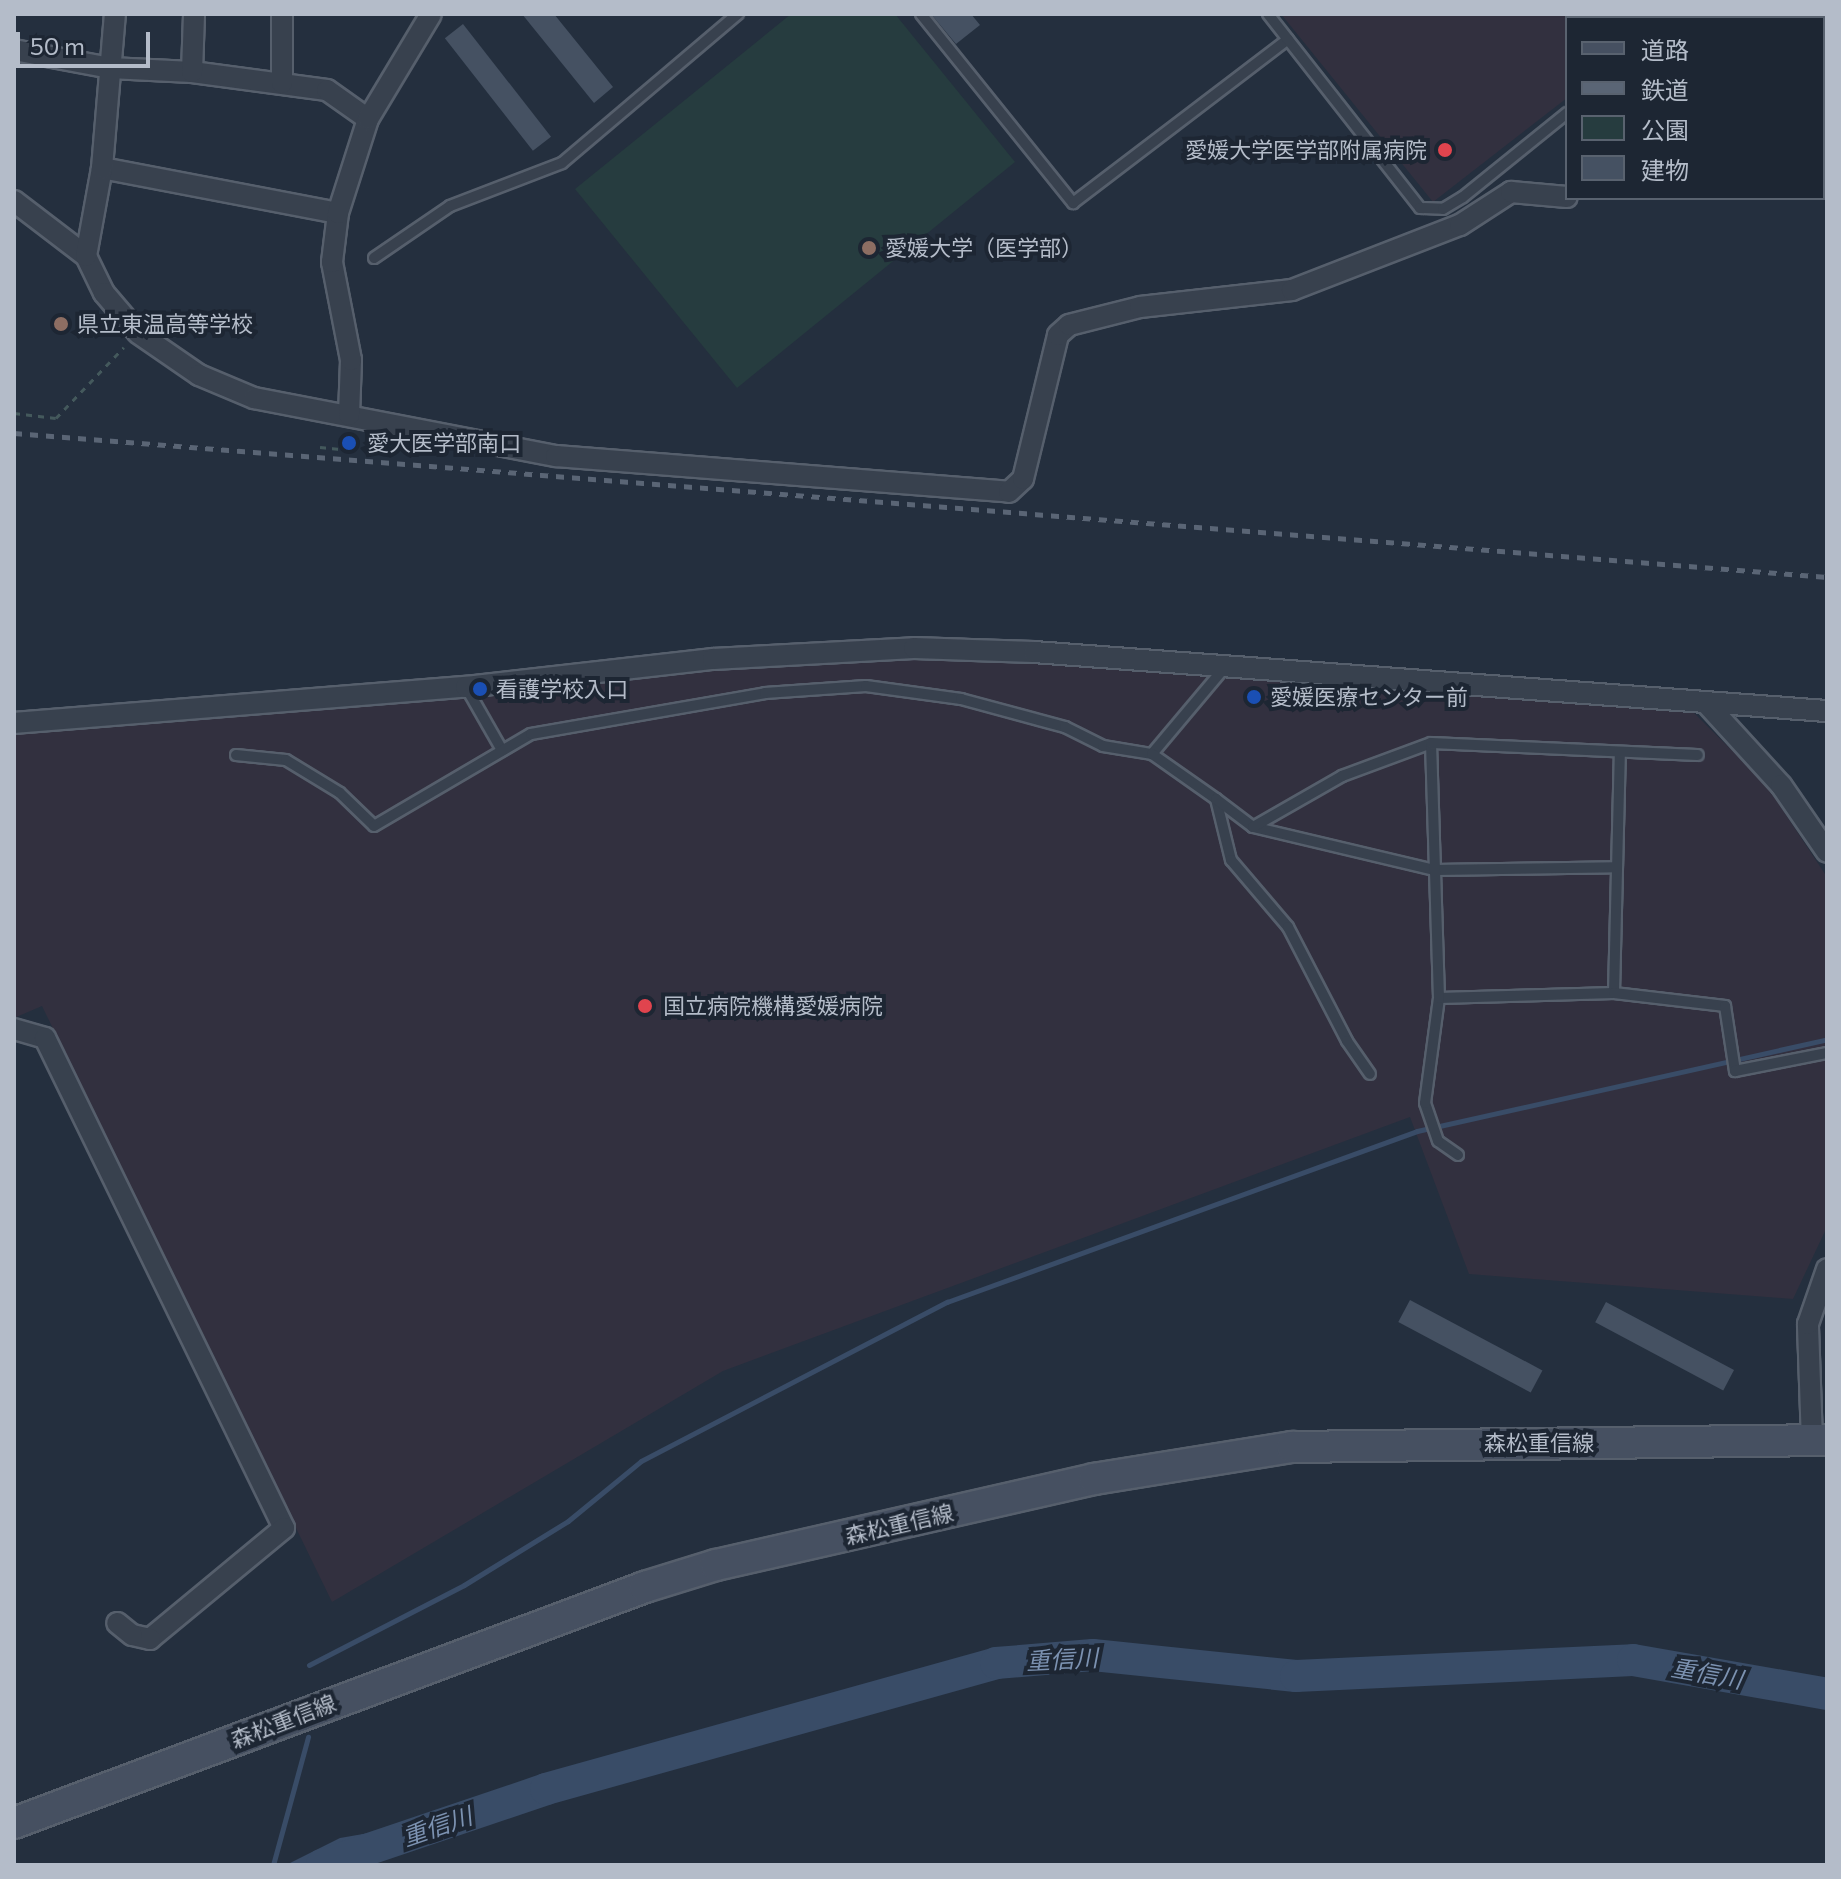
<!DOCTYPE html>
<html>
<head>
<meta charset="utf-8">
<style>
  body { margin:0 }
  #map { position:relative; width:1841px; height:1879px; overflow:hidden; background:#242f3e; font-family:Commissioner,"Noto Sans JP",sans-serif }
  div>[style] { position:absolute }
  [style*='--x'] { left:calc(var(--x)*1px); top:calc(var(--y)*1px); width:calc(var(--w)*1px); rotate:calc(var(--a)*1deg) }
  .medical>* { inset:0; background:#32303f }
  .green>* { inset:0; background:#263c3f }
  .water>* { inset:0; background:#394c67 }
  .stream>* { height:5px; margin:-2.5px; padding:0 2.5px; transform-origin:2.5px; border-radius:2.5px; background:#394c67 }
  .river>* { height:32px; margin:-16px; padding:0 16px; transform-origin:16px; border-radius:16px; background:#394c67 }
  .building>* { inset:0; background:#455162; transform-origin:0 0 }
  .path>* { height:3px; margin-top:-1.5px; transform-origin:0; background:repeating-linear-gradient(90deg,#44595c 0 6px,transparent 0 12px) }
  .roads { filter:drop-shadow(2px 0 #565f6c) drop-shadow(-2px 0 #565f6c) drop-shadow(0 2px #565f6c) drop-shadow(0 -2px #565f6c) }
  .lane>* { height:10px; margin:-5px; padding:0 5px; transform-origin:5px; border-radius:5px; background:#38414e }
  .street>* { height:20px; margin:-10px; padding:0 10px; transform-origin:10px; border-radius:10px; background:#38414e }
  .secondary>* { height:30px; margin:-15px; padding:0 15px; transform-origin:15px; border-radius:15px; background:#465061 }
  .rail>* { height:5px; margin-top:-2.5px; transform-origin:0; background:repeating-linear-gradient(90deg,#5a6575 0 8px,transparent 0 16px) }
  .dots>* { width:22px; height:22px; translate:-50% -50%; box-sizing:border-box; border:4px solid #1d2633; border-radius:50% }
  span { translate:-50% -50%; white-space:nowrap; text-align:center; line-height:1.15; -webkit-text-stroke:8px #1d2633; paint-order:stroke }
  .poi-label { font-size:22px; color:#b4bcc9 }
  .right { translate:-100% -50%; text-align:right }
  .left { translate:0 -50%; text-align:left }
  .street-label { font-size:22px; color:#b4bcc9 }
  .water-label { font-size:24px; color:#7c92b1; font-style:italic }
  .frame { position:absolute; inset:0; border:16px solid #b4bcc9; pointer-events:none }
  .legend { position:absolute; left:1565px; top:16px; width:260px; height:184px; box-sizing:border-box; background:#1d2633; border:2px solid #59626f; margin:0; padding:10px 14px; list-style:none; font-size:24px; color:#b4bcc9 }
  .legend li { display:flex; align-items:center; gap:16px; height:40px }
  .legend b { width:40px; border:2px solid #59626f }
  .scale { position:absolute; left:16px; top:32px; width:134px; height:36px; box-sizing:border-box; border:4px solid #b4bcc9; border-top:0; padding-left:10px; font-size:24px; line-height:28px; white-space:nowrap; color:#b4bcc9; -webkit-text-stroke:6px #1d2633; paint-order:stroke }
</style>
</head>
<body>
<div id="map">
  <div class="medical">
    <div style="clip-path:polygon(1281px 14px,1677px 14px,1567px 18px,1567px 98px,1433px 202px)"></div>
    <div style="clip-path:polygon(911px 656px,1022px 657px,1690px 709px,1765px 783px,1827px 877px,1827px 1227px,1793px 1299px,1469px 1274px,1410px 1117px,723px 1371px,332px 1602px,42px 1006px,14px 1018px,14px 734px,714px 668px)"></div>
  </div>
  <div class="green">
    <div style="clip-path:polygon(791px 14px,895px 14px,1015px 162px,737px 388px,575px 189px)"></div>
  </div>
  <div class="water">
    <div style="clip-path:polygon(392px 1829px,339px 1865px,286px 1865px,340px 1838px)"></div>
  </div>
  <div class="stream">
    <div style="--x:309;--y:1665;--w:174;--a:-27.3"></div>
    <div style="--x:464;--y:1585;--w:122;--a:-31.6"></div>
    <div style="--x:568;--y:1521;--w:94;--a:-39.4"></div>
    <div style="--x:641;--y:1461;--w:345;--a:-27.5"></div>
    <div style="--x:947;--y:1302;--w:500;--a:-19.99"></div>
    <div style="--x:1417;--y:1131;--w:420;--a:-12.6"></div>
    <div style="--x:273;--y:1865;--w:133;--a:-74.7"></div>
  </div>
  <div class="river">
    <div style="--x:322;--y:1865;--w:237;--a:-18.7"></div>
    <div style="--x:546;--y:1789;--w:467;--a:-15.6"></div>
    <div style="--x:996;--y:1663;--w:97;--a:-4.7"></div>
    <div style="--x:1093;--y:1655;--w:204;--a:5.9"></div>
    <div style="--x:1296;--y:1676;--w:337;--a:-2.7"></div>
    <div style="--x:1633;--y:1660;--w:197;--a:9.9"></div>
  </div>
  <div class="building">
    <div style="clip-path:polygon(522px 14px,554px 14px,613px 87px,594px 103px)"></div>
    <div style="clip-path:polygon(931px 14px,971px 14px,980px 25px,956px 44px)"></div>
    <div style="left:463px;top:24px;width:143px;height:23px;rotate:52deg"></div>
    <div style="left:1410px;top:1300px;width:150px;height:25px;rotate:28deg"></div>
    <div style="left:1606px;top:1302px;width:145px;height:23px;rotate:28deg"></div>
  </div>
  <div class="path">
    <div style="--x:14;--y:413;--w:42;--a:6.8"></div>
    <div style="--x:56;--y:418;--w:98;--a:-46.2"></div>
    <div style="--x:320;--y:447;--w:20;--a:6"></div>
  </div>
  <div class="roads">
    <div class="lane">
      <div style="--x:921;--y:14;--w:243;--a:51.2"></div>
      <div style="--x:1073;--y:203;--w:270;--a:-37.3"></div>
      <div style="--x:1268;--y:14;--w:246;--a:51.9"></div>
      <div style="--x:1420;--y:208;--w:23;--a:2"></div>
      <div style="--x:1443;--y:209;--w:23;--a:-31"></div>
      <div style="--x:1463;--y:197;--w:134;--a:-38.9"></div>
      <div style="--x:1684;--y:18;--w:6;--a:-39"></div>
      <div style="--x:374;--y:258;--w:92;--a:-34.4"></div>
      <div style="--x:450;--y:206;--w:120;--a:-21"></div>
      <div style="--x:562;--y:163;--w:231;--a:-40.3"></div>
      <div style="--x:466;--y:687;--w:73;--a:60.3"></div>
      <div style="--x:1152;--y:754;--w:114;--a:-50"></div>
      <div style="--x:236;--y:755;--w:50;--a:5.7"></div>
      <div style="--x:286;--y:760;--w:63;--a:31.4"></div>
      <div style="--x:340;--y:793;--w:47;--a:44.1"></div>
      <div style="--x:374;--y:826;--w:182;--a:-30.4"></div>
      <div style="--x:531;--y:734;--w:238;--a:-9.9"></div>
      <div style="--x:765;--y:693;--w:101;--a:-4"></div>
      <div style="--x:866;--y:686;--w:96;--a:7.8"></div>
      <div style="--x:961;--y:699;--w:108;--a:15.1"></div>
      <div style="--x:1065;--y:727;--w:42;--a:26.6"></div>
      <div style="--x:1103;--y:746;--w:50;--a:9.3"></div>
      <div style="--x:1152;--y:754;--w:78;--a:35.1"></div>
      <div style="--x:1216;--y:799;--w:63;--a:76.2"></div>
      <div style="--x:1231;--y:860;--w:88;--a:49.6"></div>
      <div style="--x:1288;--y:927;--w:128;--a:62.6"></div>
      <div style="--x:1347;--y:1041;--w:40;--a:55.1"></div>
      <div style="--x:1216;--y:799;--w:46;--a:37.1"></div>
      <div style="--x:1253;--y:827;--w:187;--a:13.3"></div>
      <div style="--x:1435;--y:870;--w:182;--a:-0.9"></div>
      <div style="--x:1253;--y:827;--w:103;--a:-29.8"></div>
      <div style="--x:1342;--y:776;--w:95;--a:-20.3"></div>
      <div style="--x:1614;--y:993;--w:239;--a:-88.6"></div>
      <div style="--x:1439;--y:998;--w:175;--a:-1.6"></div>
      <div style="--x:1614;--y:993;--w:112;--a:6.7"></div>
      <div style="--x:1725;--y:1006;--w:66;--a:81.3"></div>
      <div style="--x:1735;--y:1071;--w:94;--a:-11.1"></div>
      <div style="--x:1458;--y:1155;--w:24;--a:-145"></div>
      <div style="--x:1438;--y:1141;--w:40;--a:-108.9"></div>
      <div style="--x:1425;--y:1103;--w:106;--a:-82.4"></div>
      <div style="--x:1439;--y:998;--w:255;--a:-91.8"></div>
      <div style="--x:1431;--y:743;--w:267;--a:2.6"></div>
    </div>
    <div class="street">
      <div style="--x:14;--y:50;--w:98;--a:10.6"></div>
      <div style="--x:110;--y:68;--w:82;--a:2.8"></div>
      <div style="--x:192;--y:72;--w:136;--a:7.6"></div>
      <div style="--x:327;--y:90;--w:50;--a:35.3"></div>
      <div style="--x:192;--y:72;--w:58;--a:-88"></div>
      <div style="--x:282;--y:83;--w:69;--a:-90"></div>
      <div style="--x:1823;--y:133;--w:4;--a:-14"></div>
      <div style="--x:102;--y:168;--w:240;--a:10.8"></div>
      <div style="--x:14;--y:201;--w:91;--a:37.4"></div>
      <div style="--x:86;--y:256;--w:41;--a:64.1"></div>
      <div style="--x:104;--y:293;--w:52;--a:49.6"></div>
      <div style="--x:138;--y:333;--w:74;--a:34.5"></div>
      <div style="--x:199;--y:375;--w:60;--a:22.7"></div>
      <div style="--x:254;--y:398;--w:308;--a:10.9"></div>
      <div style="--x:556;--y:456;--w:454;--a:4.5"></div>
      <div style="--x:1009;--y:492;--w:19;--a:-43"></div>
      <div style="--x:1023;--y:479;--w:148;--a:-76.3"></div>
      <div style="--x:1058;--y:335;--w:15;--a:-42"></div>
      <div style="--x:1069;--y:325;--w:73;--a:-14.2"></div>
      <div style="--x:1140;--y:307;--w:153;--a:-6.4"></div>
      <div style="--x:1292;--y:290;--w:180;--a:-21.2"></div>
      <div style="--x:1460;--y:225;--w:61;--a:-32.9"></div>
      <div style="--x:1511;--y:192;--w:56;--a:5.1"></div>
      <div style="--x:86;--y:256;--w:89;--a:-79.7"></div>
      <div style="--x:102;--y:168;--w:155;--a:-85.2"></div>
      <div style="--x:349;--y:415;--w:55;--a:-87.9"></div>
      <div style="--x:351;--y:360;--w:100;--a:-101"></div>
      <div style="--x:332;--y:262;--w:49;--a:-83"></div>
      <div style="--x:338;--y:213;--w:99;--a:-72.3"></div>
      <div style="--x:368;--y:119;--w:122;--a:-59"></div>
      <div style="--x:1706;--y:703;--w:111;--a:47.6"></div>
      <div style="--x:1781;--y:785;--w:81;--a:55.5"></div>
      <div style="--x:14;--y:723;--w:453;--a:-4.6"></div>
      <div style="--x:466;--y:687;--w:249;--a:-6.5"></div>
      <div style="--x:713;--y:659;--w:201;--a:-3.1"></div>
      <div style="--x:914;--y:648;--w:120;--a:1.9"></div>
      <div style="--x:1034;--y:652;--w:795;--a:4.26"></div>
      <div style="--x:14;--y:1029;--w:32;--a:16"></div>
      <div style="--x:45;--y:1038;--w:545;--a:64"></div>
      <div style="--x:284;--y:1528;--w:174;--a:140.4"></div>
      <div style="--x:150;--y:1639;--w:18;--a:-167"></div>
      <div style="--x:132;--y:1635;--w:19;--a:-141"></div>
      <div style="--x:1812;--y:1441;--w:117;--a:-92"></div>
      <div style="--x:1808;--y:1324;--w:58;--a:-70.9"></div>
    </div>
    <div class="secondary">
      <div style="--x:14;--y:1823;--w:674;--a:-20.51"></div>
      <div style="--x:645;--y:1587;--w:74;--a:-17.2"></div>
      <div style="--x:716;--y:1565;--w:388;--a:-12.8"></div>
      <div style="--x:1094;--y:1479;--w:201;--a:-9.2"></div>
      <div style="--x:1292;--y:1447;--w:535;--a:-0.75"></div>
    </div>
  </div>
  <div class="rail">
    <div style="--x:14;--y:433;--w:1819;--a:4.54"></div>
  </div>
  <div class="dots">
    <div style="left:1445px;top:150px;background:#e0444e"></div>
    <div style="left:869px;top:248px;background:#8d6e63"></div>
    <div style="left:61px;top:324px;background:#8d6e63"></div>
    <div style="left:349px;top:443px;background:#1a4fb4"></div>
    <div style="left:480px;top:689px;background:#1a4fb4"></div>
    <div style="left:1254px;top:697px;background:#1a4fb4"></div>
    <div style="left:645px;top:1006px;background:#e0444e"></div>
  </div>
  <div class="poi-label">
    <span class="right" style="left:1427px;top:150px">愛媛大学医学部附属病院</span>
    <span class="left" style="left:885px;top:248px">愛媛大学（医学部）</span>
    <span class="left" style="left:77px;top:324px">県立東温高等学校</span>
    <span class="left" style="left:367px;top:443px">愛大医学部南口</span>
    <span class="left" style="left:496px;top:689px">看護学校入口</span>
    <span class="left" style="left:1270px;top:697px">愛媛医療センター前</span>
    <span class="left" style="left:663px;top:1006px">国立病院機構愛媛病院</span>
  </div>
  <div class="street-label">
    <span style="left:1539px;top:1443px">森松重信線</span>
    <span style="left:899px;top:1524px;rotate:-13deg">森松重信線</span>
    <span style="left:283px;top:1721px;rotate:-21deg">森松重信線</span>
  </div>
  <div class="water-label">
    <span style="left:1062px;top:1659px;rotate:-3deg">重信川</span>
    <span style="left:1707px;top:1673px;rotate:10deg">重信川</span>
    <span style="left:437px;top:1826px;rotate:-19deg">重信川</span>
  </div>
  <div class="frame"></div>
  <ul class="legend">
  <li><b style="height:10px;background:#465061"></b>道路</li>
  <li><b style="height:10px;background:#5a6575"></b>鉄道</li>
  <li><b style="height:22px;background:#263c3f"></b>公園</li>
  <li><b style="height:22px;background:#455162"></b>建物</li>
  </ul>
  <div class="scale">50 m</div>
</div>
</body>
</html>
